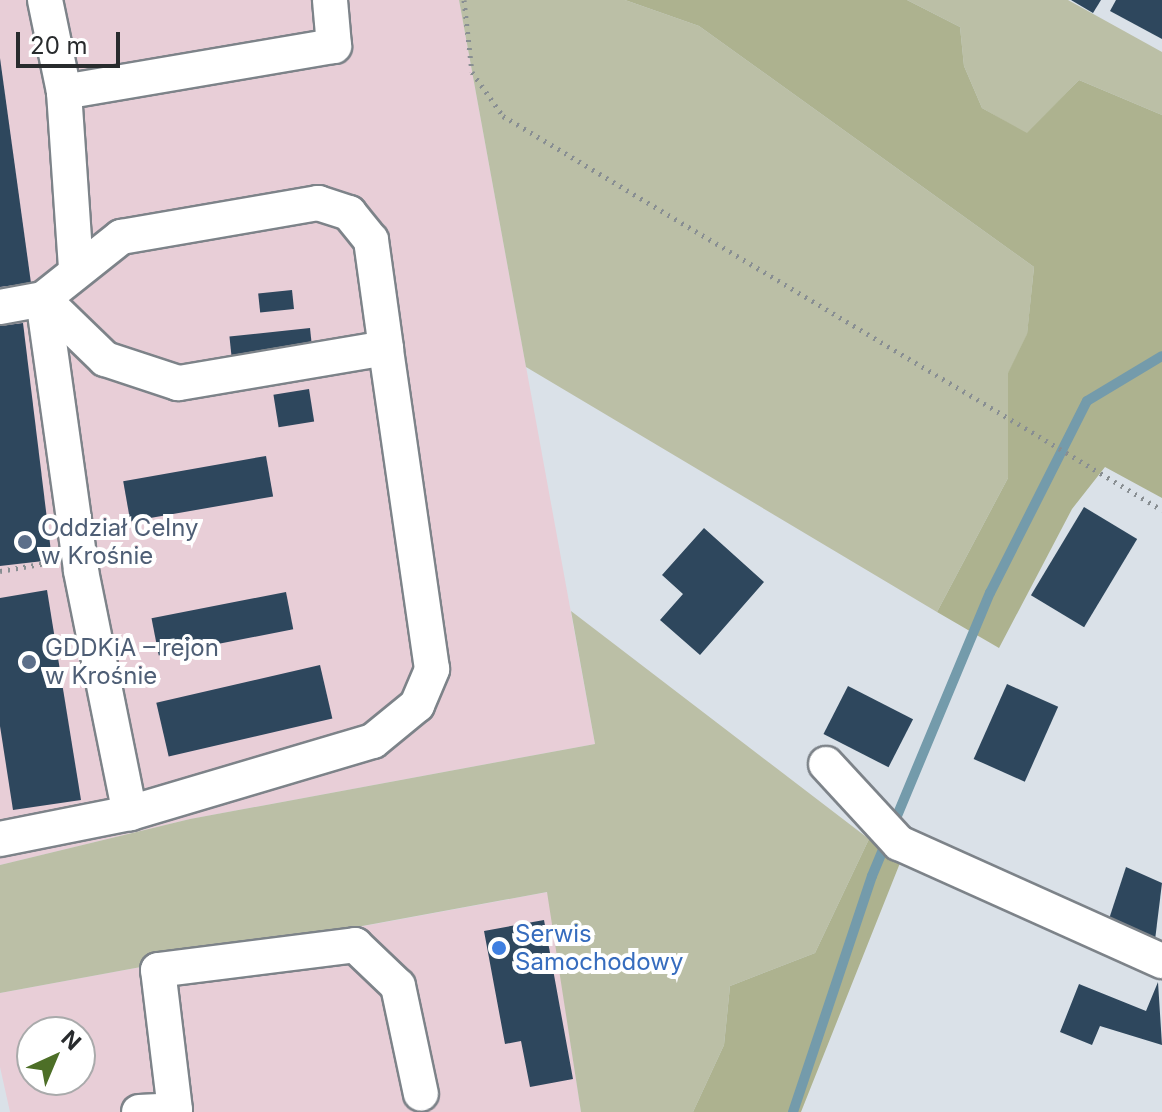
<!DOCTYPE html>
<html>
<head>
<meta charset="utf-8">
<style>
  body { margin:0 }
  #map { position:relative; width:1162px; height:1112px; overflow:hidden; background:#dae1e8; font-family:Inter,sans-serif }
  div>[style] { position:absolute }
  [style*='--x'] { left:calc(var(--x)*1px); top:calc(var(--y)*1px); width:calc(var(--w)*1px); rotate:calc(var(--a)*1deg) }
  .industrial>* { inset:0; background:#e8ced7 }
  .green>* { inset:0; background:#bbbfa6 }
  .forest>* { inset:0; background:#adb28f }
  .stream>* { height:10px; margin:-5px; padding:0 5px; transform-origin:5px; border-radius:5px; background:#749bab }
  .building>* { inset:0; background:#2e475d; transform-origin:0 0 }
  .path>* { height:5px; margin-top:-2.5px; transform-origin:0; background:repeating-linear-gradient(90deg,#888e92 0 2px,transparent 0 8px) }
  .roads { filter:drop-shadow(2px 0 #7d8389) drop-shadow(-2px 0 #7d8389) drop-shadow(0 2px #7d8389) drop-shadow(0 -2px #7d8389) }
  .minor>* { height:34px; margin:-17px; padding:0 17px; transform-origin:17px; border-radius:17px; background:#fff }
  .dots>* { width:22px; height:22px; translate:-50% -50%; box-sizing:border-box; border:4px solid #fff; border-radius:50% }
  span { translate:-50% -50%; white-space:nowrap; text-align:center; line-height:1.15; -webkit-text-stroke:8px #fff; paint-order:stroke }
  .service-label { font-size:24px; color:#4e5e75 }
  .left { translate:0 -50%; text-align:left }
  .shop-label { font-size:24px; color:#366cbe }
  .north { position:absolute; left:16px; top:1016px; width:80px; height:80px; box-sizing:border-box; background:#fff; border:2px solid #a9aaab; border-radius:50%; rotate:44deg; font-size:22px; font-weight:700; line-height:32px; text-align:center; color:#282b2d }
  .north::after { content:''; display:block; margin:auto; width:28px; height:36px; background:#4d6f27; clip-path:polygon(50% 0,100% 100%,50% 72%,0 100%) }
  .scale { position:absolute; left:16px; top:32px; width:104px; height:36px; box-sizing:border-box; border:4px solid #282b2d; border-top:0; padding-left:10px; font-size:24px; line-height:28px; white-space:nowrap; color:#282b2d; -webkit-text-stroke:6px #fff; paint-order:stroke }
</style>
</head>
<body>
<div id="map">
  <div class="industrial">
    <div style="clip-path:polygon(0 0,459px 0,595px 744px,190px 819px,0 865px)"></div>
    <div style="clip-path:polygon(evenodd,548px 892px,581px 1112px,10px 1112px,0 1067px,0 993px,548px 892px,32px 1032px,80px 1032px,80px 1080px,32px 1080px,32px 1032px)"></div>
  </div>
  <div class="green">
    <div style="clip-path:polygon(459px 0,625px 0,699px 26px,1034px 267px,1027px 335px,1008px 374px,1008px 478px,937px 612px,526px 367px)"></div>
    <div style="clip-path:polygon(907px 0,1068px 0,1162px 52px,1162px 115px,1079px 80px,1027px 134px,982px 108px,964px 66px,960px 27px)"></div>
    <div style="clip-path:polygon(571px 611px,869px 839px,815px 953px,730px 986px,724px 1045px,693px 1112px,581px 1112px,547px 892px,0 993px,0 865px,190px 819px,595px 744px)"></div>
  </div>
  <div class="forest">
    <div style="clip-path:polygon(625px 0,907px 0,960px 27px,964px 66px,982px 108px,1027px 133px,1079px 80px,1162px 115px,1162px 498px,1105px 467px,1072px 509px,999px 648px,937px 612px,1008px 478px,1008px 373px,1027px 334px,1034px 267px,699px 26px)"></div>
    <div style="clip-path:polygon(869px 839px,900px 863px,801px 1112px,693px 1112px,724px 1045px,730px 986px,815px 953px)"></div>
  </div>
  <div class="stream">
    <div style="--x:793;--y:1112;--w:249;--a:-71.5"></div>
    <div style="--x:872;--y:876;--w:307;--a:-67.4"></div>
    <div style="--x:990;--y:593;--w:215;--a:-63.2"></div>
    <div style="--x:1087;--y:401;--w:87;--a:-31"></div>
  </div>
  <div class="building">
    <div style="clip-path:polygon(1071px 0,1101px 0,1093px 13px)"></div>
    <div style="clip-path:polygon(1116px 0,1162px 0,1162px 39px,1110px 11px)"></div>
    <div style="clip-path:polygon(0 58px,31px 283px,0 287px)"></div>
    <div style="left:292px;top:290px;width:19px;height:34px;rotate:84deg"></div>
    <div style="clip-path:polygon(23px 323px,52px 560px,0 566px,0 326px)"></div>
    <div style="left:310px;top:328px;width:28px;height:81px;rotate:84deg"></div>
    <div style="left:309px;top:389px;width:33px;height:36px;rotate:81deg"></div>
    <div style="left:266px;top:456px;width:41px;height:145px;rotate:80deg"></div>
    <div style="left:1084px;top:507px;width:62px;height:103px;rotate:31deg"></div>
    <div style="clip-path:polygon(704px 528px,764px 582px,700px 655px,660px 620px,683px 594px,662px 575px)"></div>
    <div style="clip-path:polygon(47px 590px,81px 800px,13px 810px,0 726px,0 598px)"></div>
    <div style="left:286px;top:592px;width:38px;height:137px;rotate:79deg"></div>
    <div style="left:320px;top:665px;width:55px;height:168px;rotate:77deg"></div>
    <div style="left:1007px;top:684px;width:56px;height:82px;rotate:24deg"></div>
    <div style="left:848px;top:686px;width:73px;height:54px;rotate:27deg"></div>
    <div style="clip-path:polygon(1126px 867px,1162px 883px,1155px 940px,1109px 919px)"></div>
    <div style="clip-path:polygon(544px 920px,573px 1079px,530px 1087px,521px 1041px,505px 1044px,484px 931px)"></div>
    <div style="clip-path:polygon(1158px 982px,1162px 1045px,1100px 1026px,1092px 1045px,1060px 1032px,1079px 984px,1146px 1011px)"></div>
  </div>
  <div class="path">
    <div style="--x:464;--y:0;--w:72;--a:83.7"></div>
    <div style="--x:472;--y:72;--w:54;--a:54.8"></div>
    <div style="--x:503;--y:116;--w:768;--a:30.87"></div>
    <div style="--x:0;--y:571;--w:47;--a:-9.9"></div>
  </div>
  <div class="roads">
    <div class="minor">
      <div style="--x:45;--y:0;--w:94;--a:78.3"></div>
      <div style="--x:64;--y:92;--w:174;--a:86.1"></div>
      <div style="--x:64;--y:92;--w:274;--a:-9.7"></div>
      <div style="--x:334;--y:46;--w:46;--a:-95"></div>
      <div style="--x:43;--y:299;--w:275;--a:82"></div>
      <div style="--x:81;--y:571;--w:247;--a:78.6"></div>
      <div style="--x:0;--y:307;--w:44;--a:-10.5"></div>
      <div style="--x:43;--y:299;--w:100;--a:-38.5"></div>
      <div style="--x:121;--y:237;--w:200;--a:-9.8"></div>
      <div style="--x:318;--y:203;--w:33;--a:18"></div>
      <div style="--x:349;--y:213;--w:35;--a:51"></div>
      <div style="--x:371;--y:240;--w:109;--a:82.1"></div>
      <div style="--x:386;--y:348;--w:211;--a:170.4"></div>
      <div style="--x:178;--y:383;--w:77;--a:-161.8"></div>
      <div style="--x:105;--y:359;--w:86;--a:-135.9"></div>
      <div style="--x:826;--y:764;--w:108;--a:47.3"></div>
      <div style="--x:899;--y:843;--w:288;--a:24.2"></div>
      <div style="--x:0;--y:839;--w:133;--a:-11.3"></div>
      <div style="--x:130;--y:813;--w:253;--a:-16.5"></div>
      <div style="--x:373;--y:741;--w:57;--a:-39.3"></div>
      <div style="--x:417;--y:705;--w:39;--a:-67"></div>
      <div style="--x:432;--y:669;--w:324;--a:-98.2"></div>
      <div style="--x:139;--y:1112;--w:36;--a:-3"></div>
      <div style="--x:175;--y:1110;--w:141;--a:-96.9"></div>
      <div style="--x:158;--y:970;--w:199;--a:-7.2"></div>
      <div style="--x:355;--y:945;--w:59;--a:43.6"></div>
      <div style="--x:398;--y:986;--w:110;--a:78"></div>
    </div>
  </div>
  <div class="dots">
    <div style="left:25px;top:542px;background:#5c6f8a"></div>
    <div style="left:29px;top:662px;background:#5c6f8a"></div>
    <div style="left:499px;top:948px;background:#3f7fe0"></div>
  </div>
  <div class="service-label">
    <span class="left" style="left:41px;top:542px">Oddział Celny<br>w Krośnie</span>
    <span class="left" style="left:45px;top:662px">GDDKiA – rejon<br>w Krośnie</span>
  </div>
  <div class="shop-label">
    <span class="left" style="left:515px;top:948px">Serwis<br>Samochodowy</span>
  </div>
  <div class="north">N</div>
  <div class="scale">20 m</div>
</div>
</body>
</html>
